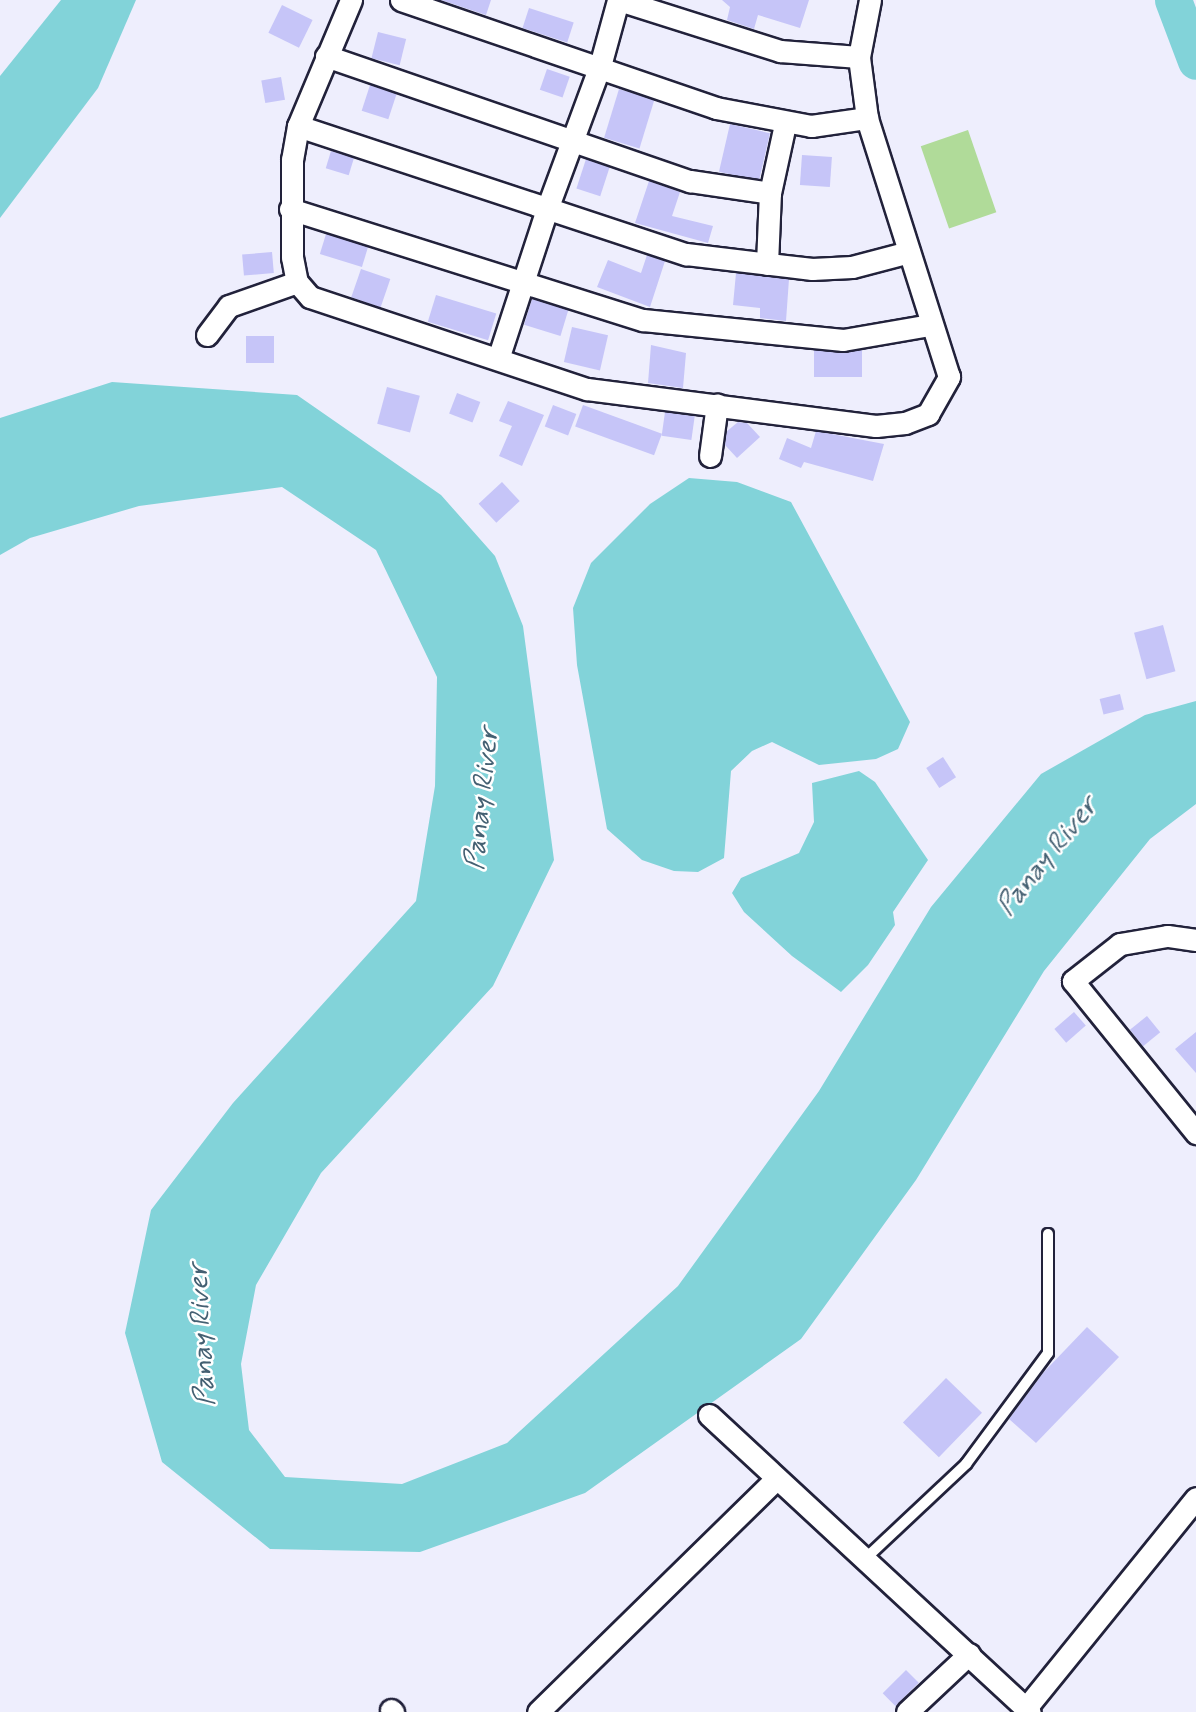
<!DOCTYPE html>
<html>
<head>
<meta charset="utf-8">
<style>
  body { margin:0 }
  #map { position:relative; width:1196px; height:1712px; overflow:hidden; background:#eeeefd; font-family:Mynerve,sans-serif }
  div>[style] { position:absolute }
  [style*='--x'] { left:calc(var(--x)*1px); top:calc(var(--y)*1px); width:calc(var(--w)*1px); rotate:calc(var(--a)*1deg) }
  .green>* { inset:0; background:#b0db99; transform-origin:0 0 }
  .water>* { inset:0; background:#82d3d9 }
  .river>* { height:37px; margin:-18.5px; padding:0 18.5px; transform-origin:18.5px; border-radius:18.5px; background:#82d3d9 }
  .building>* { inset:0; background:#c6c5f8; transform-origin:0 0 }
  .roads { filter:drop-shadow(2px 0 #22223b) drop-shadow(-2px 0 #22223b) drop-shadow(0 2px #22223b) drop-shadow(0 -2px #22223b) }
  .service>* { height:10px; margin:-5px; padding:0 5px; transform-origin:5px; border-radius:5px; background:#fff }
  .minor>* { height:21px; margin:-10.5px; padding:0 10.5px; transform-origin:10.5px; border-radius:10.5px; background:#fff }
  span { translate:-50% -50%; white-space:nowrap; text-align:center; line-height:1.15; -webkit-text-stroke:5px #fff; paint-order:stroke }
  .water-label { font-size:28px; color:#446072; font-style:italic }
</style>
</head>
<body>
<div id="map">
  <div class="green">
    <div style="left:968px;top:130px;width:87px;height:50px;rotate:71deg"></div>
  </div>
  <div class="water">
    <div style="clip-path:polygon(61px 0,136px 0,98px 88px,0 218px,0 76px)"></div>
    <div style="clip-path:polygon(112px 382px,297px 395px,441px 495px,495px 556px,523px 626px,554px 860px,493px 986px,321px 1173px,256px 1285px,241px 1364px,249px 1430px,285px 1477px,402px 1484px,507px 1443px,678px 1286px,819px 1091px,931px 907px,1041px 774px,1145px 715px,1196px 701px,1196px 804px,1150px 839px,1044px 971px,916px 1180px,801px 1339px,585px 1493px,420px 1552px,270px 1549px,162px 1462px,125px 1333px,151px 1210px,233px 1103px,416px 901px,435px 786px,437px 677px,376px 550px,282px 487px,139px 506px,30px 538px,0 555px,0 418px)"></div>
    <div style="clip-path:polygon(689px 478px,737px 482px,791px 502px,910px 722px,898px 749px,876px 759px,819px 765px,772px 742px,752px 751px,731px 771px,724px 858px,698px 872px,674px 871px,642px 860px,607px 829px,577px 665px,573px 608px,591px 563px,650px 504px)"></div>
    <div style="clip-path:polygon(859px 771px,875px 782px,928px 860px,893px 912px,895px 925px,868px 965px,841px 992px,792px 956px,744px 912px,732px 893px,741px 878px,799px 853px,814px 822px,812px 783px)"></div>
  </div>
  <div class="river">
    <div style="--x:1173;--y:0;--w:65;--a:69.3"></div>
  </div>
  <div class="building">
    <div style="clip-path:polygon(441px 0,491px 0,486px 15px)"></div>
    <div style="clip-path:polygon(722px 0,809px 0,800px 28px,758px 15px,754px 29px,727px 20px,730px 7px)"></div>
    <div style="left:282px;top:5px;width:34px;height:31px;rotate:26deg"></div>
    <div style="left:529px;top:8px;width:47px;height:21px;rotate:18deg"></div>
    <div style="left:378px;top:32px;width:29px;height:27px;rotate:14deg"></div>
    <div style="left:547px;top:69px;width:24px;height:22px;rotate:19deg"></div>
    <div style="left:281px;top:77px;width:23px;height:20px;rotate:80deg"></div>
    <div style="left:370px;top:85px;width:28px;height:27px;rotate:18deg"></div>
    <div style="left:619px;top:89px;width:37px;height:51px;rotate:17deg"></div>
    <div style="left:730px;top:124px;width:41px;height:49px;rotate:13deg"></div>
    <div style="left:331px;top:151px;width:24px;height:18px;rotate:17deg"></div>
    <div style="left:802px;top:155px;width:30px;height:30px;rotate:4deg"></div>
    <div style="left:586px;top:159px;width:25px;height:31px;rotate:18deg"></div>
    <div style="clip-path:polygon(649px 181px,680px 192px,672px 216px,713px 226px,708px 243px,635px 223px)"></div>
    <div style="left:326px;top:234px;width:44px;height:21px;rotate:17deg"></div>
    <div style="left:272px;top:252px;width:21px;height:30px;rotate:85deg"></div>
    <div style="clip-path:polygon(647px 255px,665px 261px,650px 307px,597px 287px,608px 260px,641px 273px)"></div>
    <div style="left:361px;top:269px;width:31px;height:30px;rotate:19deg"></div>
    <div style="clip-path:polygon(736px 273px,789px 279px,786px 321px,760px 318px,760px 308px,733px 305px)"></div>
    <div style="left:436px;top:295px;width:63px;height:28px;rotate:17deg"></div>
    <div style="left:532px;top:299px;width:38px;height:27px;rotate:17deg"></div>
    <div style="left:572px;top:327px;width:37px;height:36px;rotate:13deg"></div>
    <div style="left:274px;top:336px;width:27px;height:28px;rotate:90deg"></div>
    <div style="clip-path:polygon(651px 345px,686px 353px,683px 388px,648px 383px)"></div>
    <div style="left:814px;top:350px;width:48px;height:27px"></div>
    <div style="left:387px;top:387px;width:34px;height:38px;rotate:15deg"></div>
    <div style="left:457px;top:393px;width:25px;height:22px;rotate:21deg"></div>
    <div style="clip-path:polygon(508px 401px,544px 415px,522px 466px,499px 456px,512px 426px,499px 421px)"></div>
    <div style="left:553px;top:405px;width:25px;height:23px;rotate:21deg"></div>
    <div style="left:583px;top:405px;width:84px;height:23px;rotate:20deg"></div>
    <div style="left:665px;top:412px;width:30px;height:24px;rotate:8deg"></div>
    <div style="clip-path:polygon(738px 422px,747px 423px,760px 437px,737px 458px,725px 445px,726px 432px)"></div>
    <div style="clip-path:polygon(816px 431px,884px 444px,873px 481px,804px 462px,801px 468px,779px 459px,787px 438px,811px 448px)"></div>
    <div style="left:502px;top:482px;width:26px;height:32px;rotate:47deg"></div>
    <div style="left:1163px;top:625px;width:48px;height:30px;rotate:75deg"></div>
    <div style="left:1120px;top:694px;width:16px;height:21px;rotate:76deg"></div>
    <div style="left:943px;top:757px;width:24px;height:20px;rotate:57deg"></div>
    <div style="left:1074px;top:1012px;width:18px;height:26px;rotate:49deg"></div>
    <div style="left:1147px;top:1016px;width:21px;height:22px;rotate:51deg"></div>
    <div style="clip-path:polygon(1196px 1032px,1196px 1073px,1175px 1049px)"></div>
    <div style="clip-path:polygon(1087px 1327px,1119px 1357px,1036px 1443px,1009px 1419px,1043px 1373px)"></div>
    <div style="left:946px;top:1378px;width:50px;height:62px;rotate:44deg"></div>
    <div style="left:906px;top:1670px;width:18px;height:33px;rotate:45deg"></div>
  </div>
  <div class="roads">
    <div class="service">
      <div style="--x:865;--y:1559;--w:139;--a:-43.2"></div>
      <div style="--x:966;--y:1464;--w:138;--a:-53.5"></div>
      <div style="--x:1048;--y:1353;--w:119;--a:-90"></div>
    </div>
    <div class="minor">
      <div style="--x:351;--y:0;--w:137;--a:112.8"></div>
      <div style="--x:298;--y:126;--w:34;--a:100"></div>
      <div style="--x:292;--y:159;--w:98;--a:90"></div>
      <div style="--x:292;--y:257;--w:25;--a:79"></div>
      <div style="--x:297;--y:282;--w:20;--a:49"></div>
      <div style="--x:310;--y:297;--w:292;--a:18.4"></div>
      <div style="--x:587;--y:389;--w:291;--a:7.3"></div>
      <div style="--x:876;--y:426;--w:29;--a:-6"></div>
      <div style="--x:905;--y:423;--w:25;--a:-21"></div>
      <div style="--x:928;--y:414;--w:43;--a:-60.4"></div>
      <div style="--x:949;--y:377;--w:272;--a:-107.6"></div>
      <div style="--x:867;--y:118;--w:62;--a:-97.5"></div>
      <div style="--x:859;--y:57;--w:58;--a:-79.1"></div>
      <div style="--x:401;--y:0;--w:333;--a:18.9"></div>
      <div style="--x:716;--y:108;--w:97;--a:10.7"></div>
      <div style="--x:811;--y:126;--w:57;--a:-8.1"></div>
      <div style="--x:619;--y:0;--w:169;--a:17.6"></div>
      <div style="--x:780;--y:51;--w:79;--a:4.3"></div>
      <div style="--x:326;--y:56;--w:385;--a:19"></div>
      <div style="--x:690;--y:181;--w:81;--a:8.5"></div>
      <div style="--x:298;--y:126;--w:409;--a:18.3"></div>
      <div style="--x:686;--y:254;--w:127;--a:6.8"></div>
      <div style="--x:812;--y:269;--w:40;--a:-2.9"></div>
      <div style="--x:852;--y:267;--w:59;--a:-14.7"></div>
      <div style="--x:290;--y:209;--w:370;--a:17.5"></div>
      <div style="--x:643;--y:320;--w:201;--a:5.7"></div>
      <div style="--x:843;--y:340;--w:88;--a:-9.8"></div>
      <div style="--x:767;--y:264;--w:71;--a:-87.6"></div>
      <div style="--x:770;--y:193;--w:71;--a:-77.7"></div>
      <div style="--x:207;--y:335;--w:36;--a:-53"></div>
      <div style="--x:229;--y:306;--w:72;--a:-19.4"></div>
      <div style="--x:498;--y:359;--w:158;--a:-71.9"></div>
      <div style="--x:547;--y:209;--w:153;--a:-69.7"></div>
      <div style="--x:600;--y:66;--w:68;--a:-74.7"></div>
      <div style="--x:710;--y:456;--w:52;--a:-82.3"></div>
      <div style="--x:1196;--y:940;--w:29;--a:-172"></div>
      <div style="--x:1167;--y:936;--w:48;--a:170.3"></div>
      <div style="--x:1120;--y:944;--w:60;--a:141.8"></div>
      <div style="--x:1073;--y:981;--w:196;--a:51"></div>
      <div style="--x:709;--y:1415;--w:437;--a:42.8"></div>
      <div style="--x:1026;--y:1708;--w:270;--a:-51"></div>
      <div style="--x:391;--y:1710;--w:3;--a:45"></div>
      <div style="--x:538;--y:1712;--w:333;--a:-44.4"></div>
      <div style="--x:907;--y:1712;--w:85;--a:-43.1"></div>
    </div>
  </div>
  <div class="water-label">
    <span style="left:483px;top:799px;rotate:-84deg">Panay River</span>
    <span style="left:1048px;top:857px;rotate:-51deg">Panay River</span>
    <span style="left:203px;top:1335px;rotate:-93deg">Panay River</span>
  </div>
</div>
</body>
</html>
